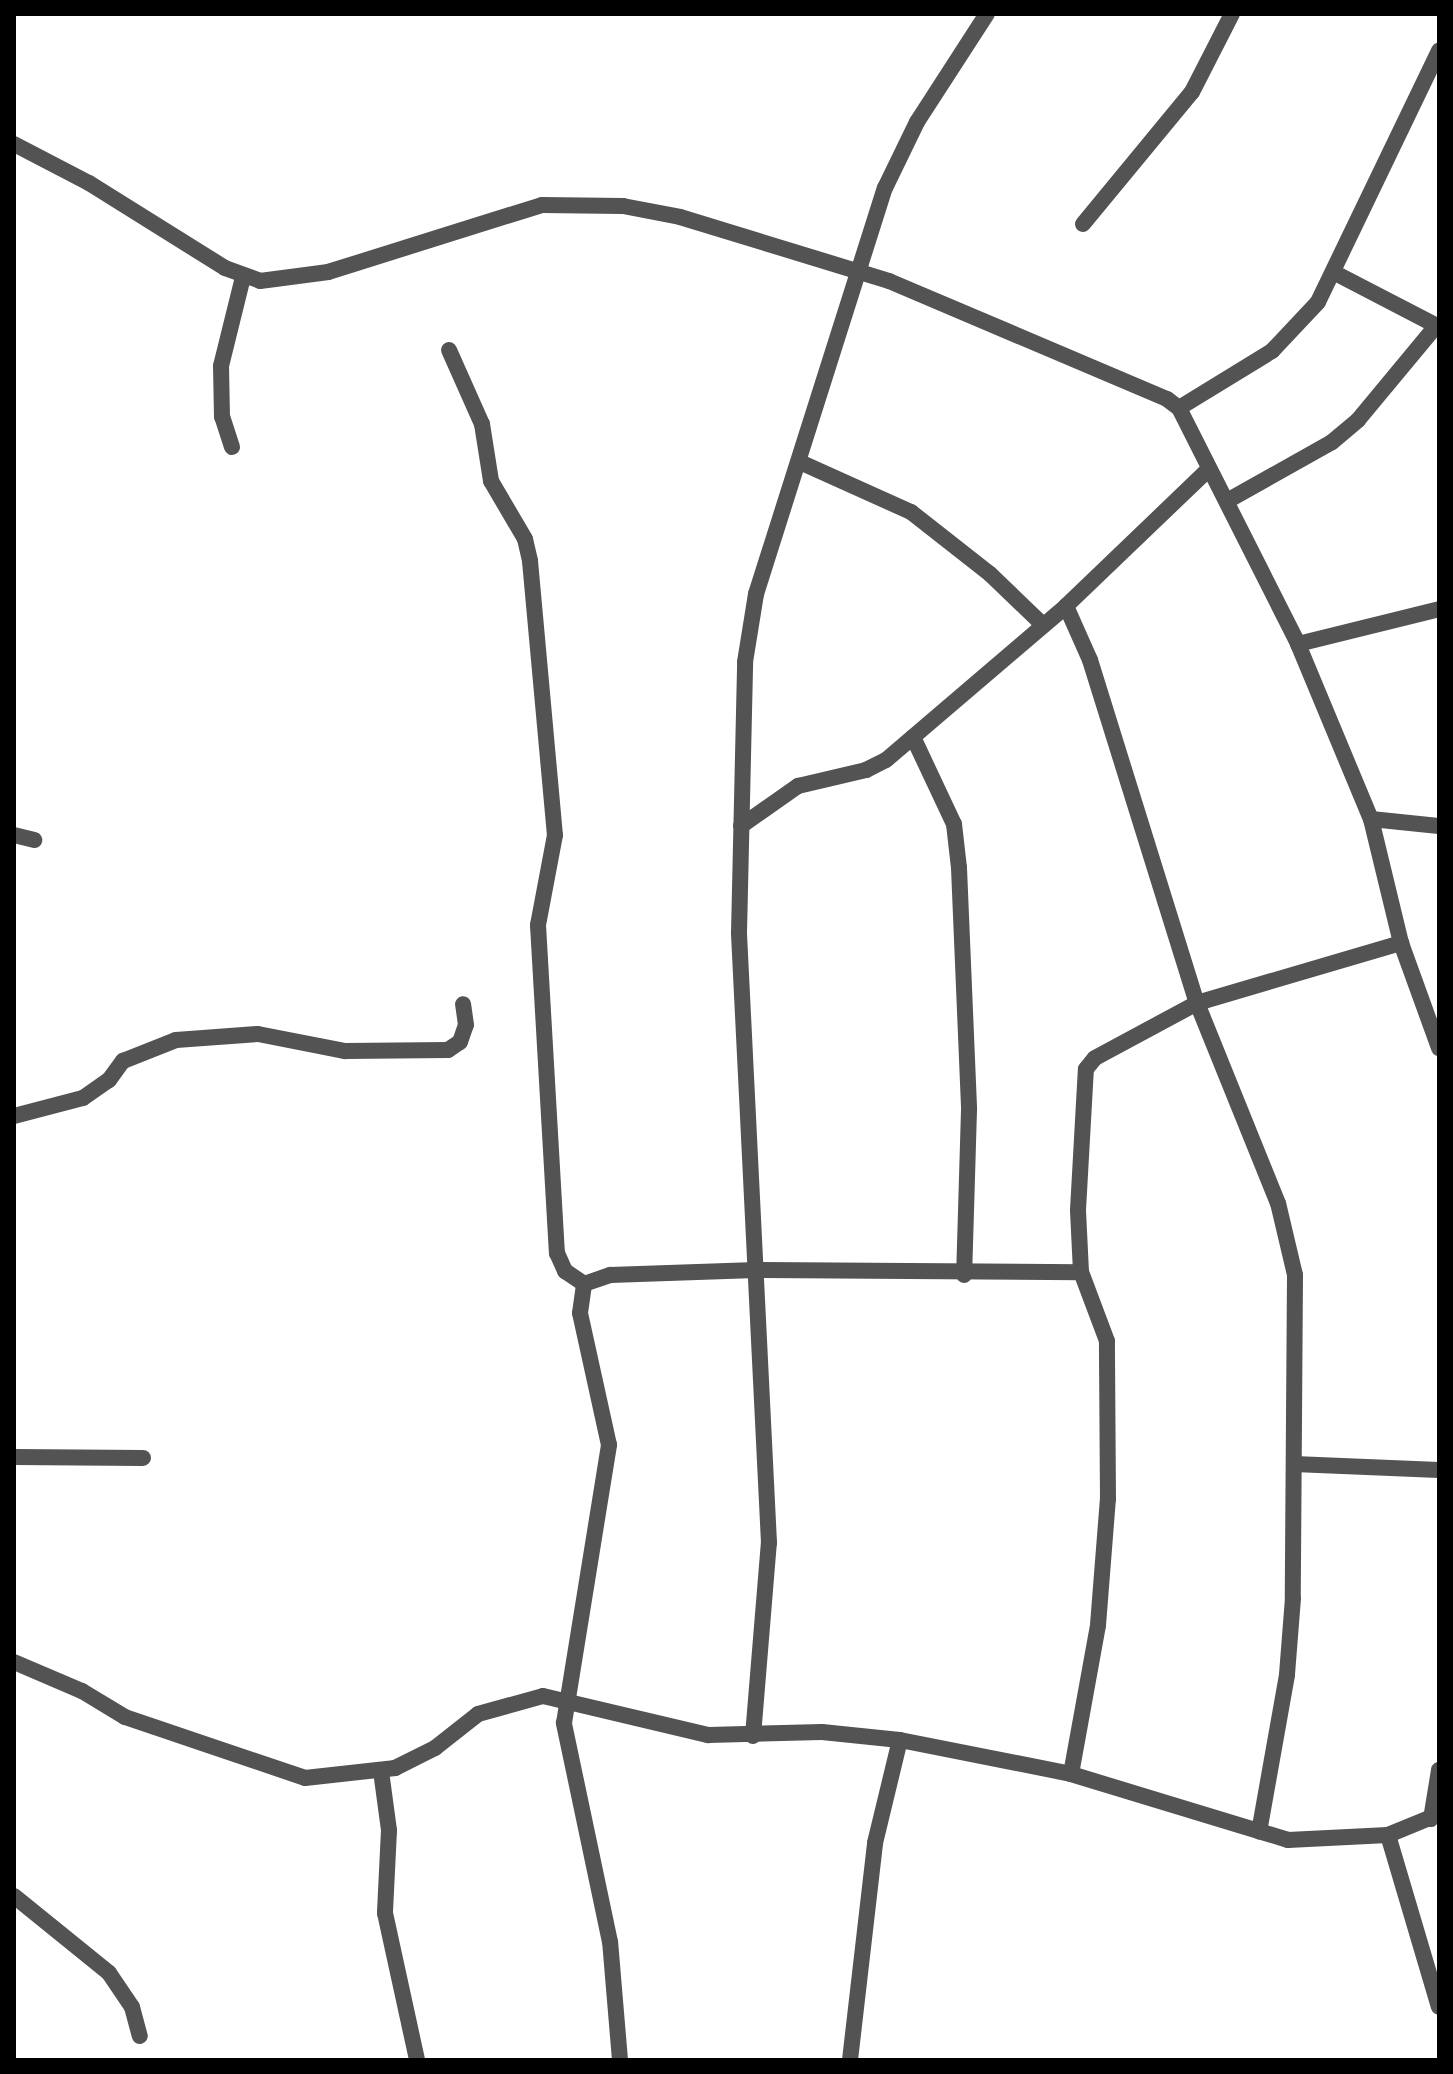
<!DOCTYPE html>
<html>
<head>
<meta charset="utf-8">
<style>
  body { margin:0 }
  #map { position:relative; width:1453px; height:2074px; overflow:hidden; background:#fff; font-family:Raleway,sans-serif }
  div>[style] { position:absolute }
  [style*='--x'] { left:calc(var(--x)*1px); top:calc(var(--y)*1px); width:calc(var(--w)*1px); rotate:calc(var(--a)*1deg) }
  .street>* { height:16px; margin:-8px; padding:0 8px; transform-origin:8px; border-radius:8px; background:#535353 }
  span { translate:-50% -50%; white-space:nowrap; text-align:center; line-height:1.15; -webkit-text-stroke:7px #fff; paint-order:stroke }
  .frame { position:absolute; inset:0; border:16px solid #000; pointer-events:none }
</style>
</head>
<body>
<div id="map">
  <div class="street">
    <div style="--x:14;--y:144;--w:85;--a:27.5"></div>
    <div style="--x:89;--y:183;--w:160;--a:32"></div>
    <div style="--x:225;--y:268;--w:37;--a:20"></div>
    <div style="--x:260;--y:281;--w:69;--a:-7.5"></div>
    <div style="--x:328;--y:272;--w:224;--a:-17.4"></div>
    <div style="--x:542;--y:205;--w:81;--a:0.7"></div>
    <div style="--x:623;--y:206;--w:58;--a:10.9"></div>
    <div style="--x:680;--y:217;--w:219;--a:17"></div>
    <div style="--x:889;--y:281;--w:302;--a:23"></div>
    <div style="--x:1167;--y:399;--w:15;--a:37"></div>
    <div style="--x:1179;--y:408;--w:264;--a:63.2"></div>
    <div style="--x:1298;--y:644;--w:190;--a:67.4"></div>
    <div style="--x:1371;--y:819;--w:128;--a:76.4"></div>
    <div style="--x:1401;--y:943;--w:112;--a:70.1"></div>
    <div style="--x:1083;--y:224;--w:171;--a:-50.5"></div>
    <div style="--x:1192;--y:92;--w:88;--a:-62.9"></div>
    <div style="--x:1335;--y:273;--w:117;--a:27.4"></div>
    <div style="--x:449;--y:350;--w:81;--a:66"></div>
    <div style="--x:482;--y:424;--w:58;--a:81"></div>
    <div style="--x:491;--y:481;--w:67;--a:59.6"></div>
    <div style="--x:525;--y:539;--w:23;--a:77"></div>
    <div style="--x:530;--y:561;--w:275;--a:84.8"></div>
    <div style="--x:555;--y:835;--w:92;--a:100.7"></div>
    <div style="--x:538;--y:925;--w:329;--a:86.7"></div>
    <div style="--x:557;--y:1253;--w:20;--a:66"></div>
    <div style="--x:565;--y:1271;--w:23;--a:34"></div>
    <div style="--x:1179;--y:408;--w:109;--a:-31.5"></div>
    <div style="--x:1272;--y:351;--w:67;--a:-46.8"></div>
    <div style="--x:1318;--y:302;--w:279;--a:-64.3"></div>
    <div style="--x:232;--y:447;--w:32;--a:-108"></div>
    <div style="--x:222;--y:417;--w:51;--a:-91.1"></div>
    <div style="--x:221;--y:366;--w:92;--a:-76.1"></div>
    <div style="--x:802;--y:463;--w:120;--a:24.2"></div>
    <div style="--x:911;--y:512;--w:100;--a:38.1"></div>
    <div style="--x:990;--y:574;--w:74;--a:43.9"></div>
    <div style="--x:1227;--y:501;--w:120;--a:-29.3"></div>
    <div style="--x:1332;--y:442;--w:34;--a:-40"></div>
    <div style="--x:1358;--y:420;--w:122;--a:-50.3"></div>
    <div style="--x:1066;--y:606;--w:59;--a:66"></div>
    <div style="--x:1090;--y:660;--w:359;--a:72.7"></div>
    <div style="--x:1197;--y:1003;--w:216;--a:68"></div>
    <div style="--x:1278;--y:1203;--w:74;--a:76.7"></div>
    <div style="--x:1295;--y:1275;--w:323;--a:90.4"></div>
    <div style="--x:1293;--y:1598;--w:77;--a:94.5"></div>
    <div style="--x:1287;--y:1675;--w:159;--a:100.1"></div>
    <div style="--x:1298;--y:644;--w:145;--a:-13.9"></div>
    <div style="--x:913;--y:737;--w:96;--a:64.8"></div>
    <div style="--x:954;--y:824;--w:44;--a:83.5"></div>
    <div style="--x:959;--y:868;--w:242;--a:87.6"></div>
    <div style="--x:969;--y:1110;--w:165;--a:91.7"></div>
    <div style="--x:1371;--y:819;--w:68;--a:5.9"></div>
    <div style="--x:741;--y:826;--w:70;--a:-35.1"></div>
    <div style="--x:798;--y:786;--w:70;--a:-13.2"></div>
    <div style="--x:866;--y:770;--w:22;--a:-27"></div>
    <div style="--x:886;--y:760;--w:237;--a:-40.5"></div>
    <div style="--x:1066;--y:606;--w:197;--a:-43.8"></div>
    <div style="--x:14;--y:835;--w:21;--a:14"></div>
    <div style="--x:14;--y:1116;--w:71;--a:-14.6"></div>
    <div style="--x:83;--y:1098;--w:32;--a:-35"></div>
    <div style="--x:109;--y:1080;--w:24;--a:-54"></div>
    <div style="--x:123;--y:1061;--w:57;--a:-21.6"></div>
    <div style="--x:176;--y:1040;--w:82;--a:-4.2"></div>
    <div style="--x:258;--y:1034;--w:89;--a:11.1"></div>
    <div style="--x:345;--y:1051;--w:103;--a:-0.6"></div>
    <div style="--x:448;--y:1050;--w:14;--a:-34"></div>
    <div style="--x:460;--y:1042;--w:18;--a:-71"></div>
    <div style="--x:466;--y:1025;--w:21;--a:-98"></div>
    <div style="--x:14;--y:1457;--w:129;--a:0.4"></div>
    <div style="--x:1294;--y:1464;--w:145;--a:2.4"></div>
    <div style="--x:14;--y:1662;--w:74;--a:23.1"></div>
    <div style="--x:82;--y:1691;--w:50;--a:31.2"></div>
    <div style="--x:125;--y:1717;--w:190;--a:18.7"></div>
    <div style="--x:305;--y:1778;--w:91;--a:-6.3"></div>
    <div style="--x:395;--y:1768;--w:45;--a:-26.6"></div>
    <div style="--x:435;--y:1748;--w:55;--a:-38.3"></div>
    <div style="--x:478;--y:1714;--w:67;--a:-15.5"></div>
    <div style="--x:543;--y:1696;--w:170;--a:13.3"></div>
    <div style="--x:708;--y:1735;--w:114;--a:-1.5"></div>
    <div style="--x:822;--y:1732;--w:78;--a:5.9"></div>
    <div style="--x:900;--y:1740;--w:174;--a:11.2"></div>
    <div style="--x:1071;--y:1774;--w:227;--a:16.9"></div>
    <div style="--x:1288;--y:1840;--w:100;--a:-2.9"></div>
    <div style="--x:1388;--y:1835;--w:55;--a:-22.4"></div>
    <div style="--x:753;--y:1736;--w:194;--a:-85.3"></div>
    <div style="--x:769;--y:1543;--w:611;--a:-92.82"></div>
    <div style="--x:739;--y:933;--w:271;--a:-88.7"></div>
    <div style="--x:745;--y:662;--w:69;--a:-80.8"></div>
    <div style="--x:756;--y:594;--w:426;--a:-72.4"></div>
    <div style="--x:885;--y:188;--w:73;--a:-64.1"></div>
    <div style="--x:917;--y:122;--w:129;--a:-57.1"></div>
    <div style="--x:381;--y:1771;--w:60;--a:82.3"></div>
    <div style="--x:389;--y:1830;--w:83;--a:92.8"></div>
    <div style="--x:385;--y:1913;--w:150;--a:77.7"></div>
    <div style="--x:1071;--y:1774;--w:151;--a:-79.7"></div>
    <div style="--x:1098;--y:1625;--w:126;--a:-85.5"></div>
    <div style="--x:1108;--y:1499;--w:158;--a:-90.4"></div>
    <div style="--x:1107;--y:1341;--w:74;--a:-110.6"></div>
    <div style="--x:1081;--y:1272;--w:62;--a:-92.8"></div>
    <div style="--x:1078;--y:1210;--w:141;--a:-86.8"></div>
    <div style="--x:1086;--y:1069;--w:14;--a:-51"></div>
    <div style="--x:1095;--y:1058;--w:116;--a:-28.3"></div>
    <div style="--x:1197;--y:1003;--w:213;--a:-16.4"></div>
    <div style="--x:1431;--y:1819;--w:50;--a:-80.7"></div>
    <div style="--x:1388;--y:1835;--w:179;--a:73.5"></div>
    <div style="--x:14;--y:1896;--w:122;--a:39"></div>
    <div style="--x:109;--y:1973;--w:41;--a:55.9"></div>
    <div style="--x:132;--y:2007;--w:30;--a:75"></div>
    <div style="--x:620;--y:2060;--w:118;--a:-94.8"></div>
    <div style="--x:610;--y:1942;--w:224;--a:-101.9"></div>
    <div style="--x:564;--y:1723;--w:282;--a:-80.8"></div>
    <div style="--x:609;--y:1445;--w:135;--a:-102.4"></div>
    <div style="--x:580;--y:1313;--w:29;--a:-82"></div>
    <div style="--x:584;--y:1284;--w:28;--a:-19"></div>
    <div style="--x:610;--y:1275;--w:146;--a:-2"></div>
    <div style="--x:756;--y:1270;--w:325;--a:0.4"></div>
    <div style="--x:850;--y:2060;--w:218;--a:-83.4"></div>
    <div style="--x:875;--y:1843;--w:106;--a:-76.4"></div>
  </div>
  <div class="frame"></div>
</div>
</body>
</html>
